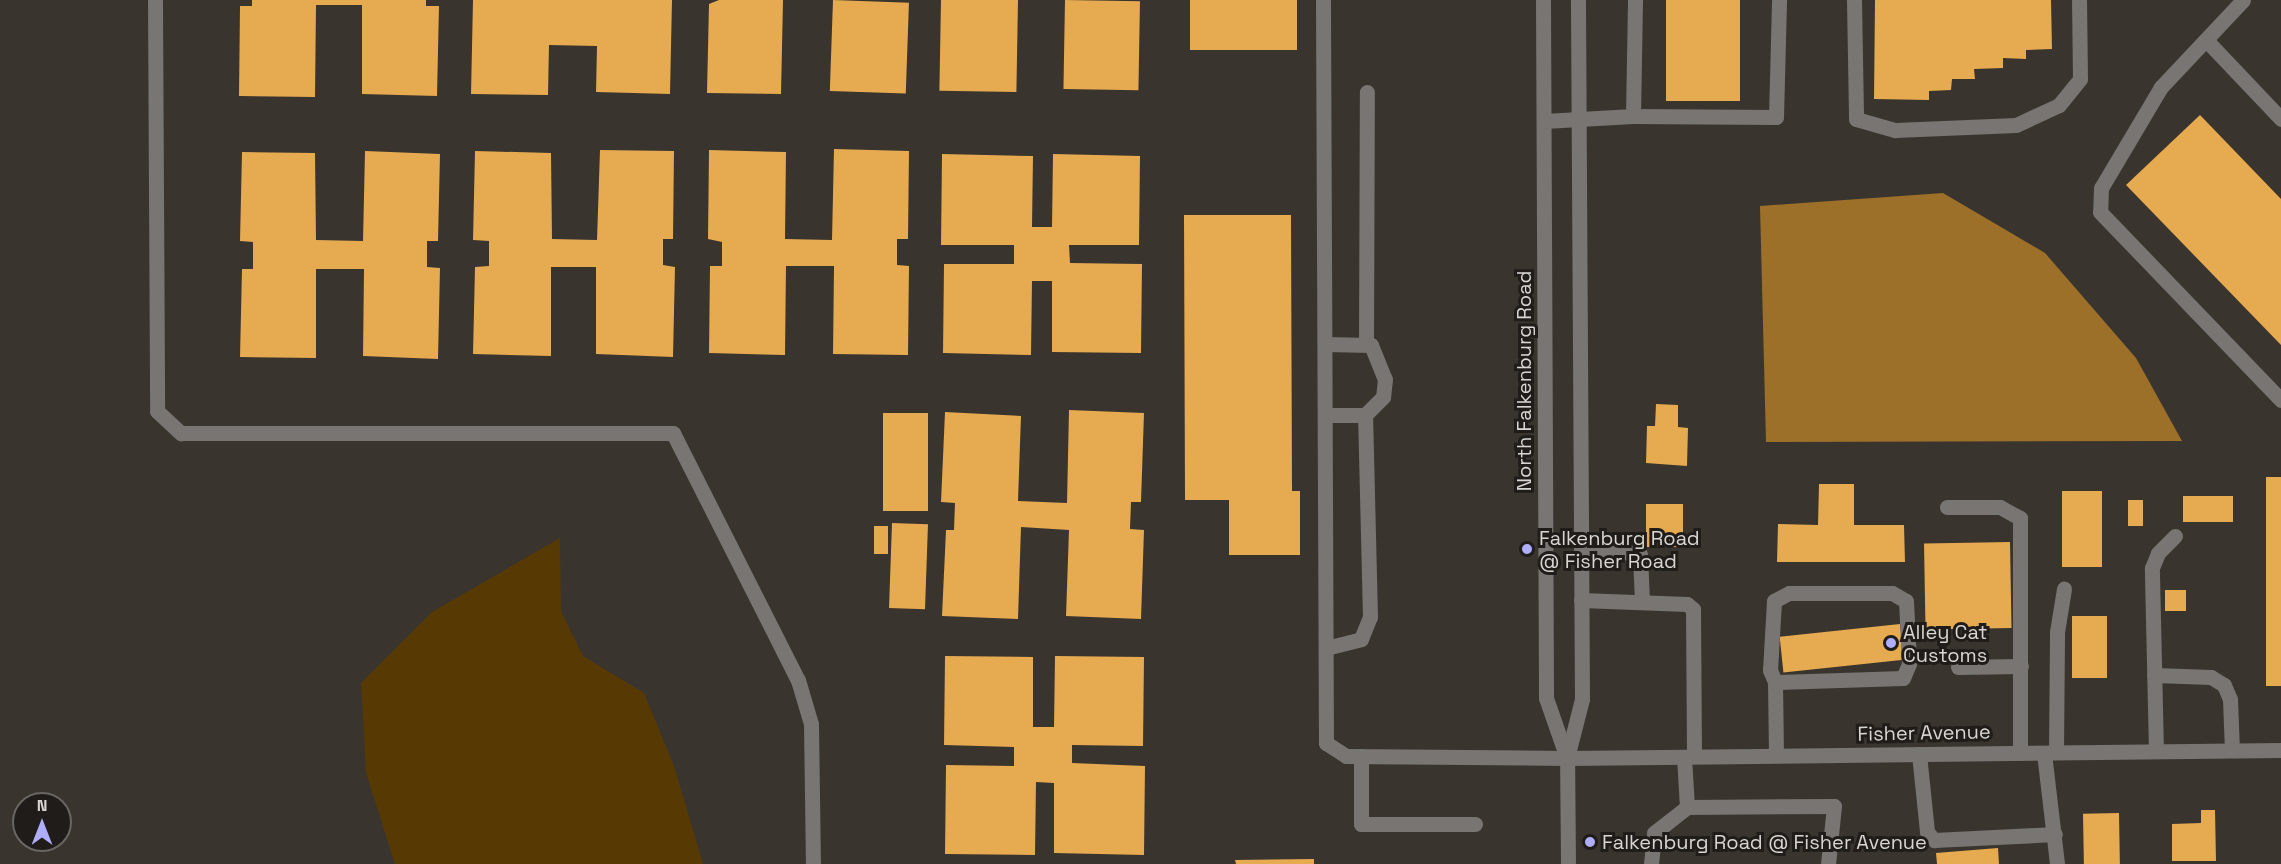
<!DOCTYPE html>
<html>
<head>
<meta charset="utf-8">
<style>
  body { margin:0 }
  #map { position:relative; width:2281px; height:864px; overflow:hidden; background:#39342e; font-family:"Space Grotesk",sans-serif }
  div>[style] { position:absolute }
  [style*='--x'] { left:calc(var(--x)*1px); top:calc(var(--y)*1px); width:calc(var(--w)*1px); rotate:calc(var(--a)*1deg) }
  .green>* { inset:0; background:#573904 }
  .water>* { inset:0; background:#9d702a }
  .building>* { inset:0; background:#e6aa50; transform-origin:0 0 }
  .minor>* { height:15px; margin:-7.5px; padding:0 7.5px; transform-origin:7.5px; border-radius:7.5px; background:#787572 }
  .dots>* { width:16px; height:16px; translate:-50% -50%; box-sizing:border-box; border:3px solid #1f1c19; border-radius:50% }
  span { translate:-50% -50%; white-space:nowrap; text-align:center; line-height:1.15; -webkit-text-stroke:6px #1f1c19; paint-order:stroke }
  .street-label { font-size:20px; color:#d9d6d2 }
  .poi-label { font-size:20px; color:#d9d6d2 }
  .left { translate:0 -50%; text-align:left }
  .north { position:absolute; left:12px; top:792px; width:60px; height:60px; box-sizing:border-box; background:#1f1c19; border:2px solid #696663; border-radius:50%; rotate:0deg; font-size:16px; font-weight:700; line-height:24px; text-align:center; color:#d9d6d2 }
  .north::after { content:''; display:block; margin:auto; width:21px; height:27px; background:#afaefa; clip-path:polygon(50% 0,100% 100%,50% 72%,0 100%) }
</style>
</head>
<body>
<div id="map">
  <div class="green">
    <div style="clip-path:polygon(560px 538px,561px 611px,583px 656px,644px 693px,674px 766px,703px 864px,395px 864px,366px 773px,361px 683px,432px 612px)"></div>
  </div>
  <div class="water">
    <div style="clip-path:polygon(1943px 193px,2045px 253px,2136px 358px,2182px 441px,1766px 442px,1760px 206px)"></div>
  </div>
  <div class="building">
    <div style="clip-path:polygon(252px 0,426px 0,426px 6px,439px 6px,437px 96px,362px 94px,362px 5px,316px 5px,315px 97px,239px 96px,240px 6px,252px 6px)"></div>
    <div style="clip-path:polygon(473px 0,672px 0,670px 94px,596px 92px,597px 46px,549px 45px,548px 95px,471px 94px)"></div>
    <div style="clip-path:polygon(719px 0,783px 0,781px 94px,707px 93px,709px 4px)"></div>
    <div style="left:833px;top:0;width:76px;height:91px;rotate:2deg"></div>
    <div style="left:1018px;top:0;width:92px;height:77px;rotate:91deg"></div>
    <div style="left:1065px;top:0;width:75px;height:89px;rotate:1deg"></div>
    <div style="left:1190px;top:0;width:107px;height:50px"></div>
    <div style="left:1666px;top:0;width:74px;height:101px"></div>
    <div style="clip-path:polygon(1875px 0,2051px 0,2052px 49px,2026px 50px,2026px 59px,2003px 58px,2003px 68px,1974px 69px,1975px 79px,1952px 79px,1951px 90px,1929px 91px,1929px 100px,1874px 99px)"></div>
    <div style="clip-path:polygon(2200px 115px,2281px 199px,2281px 345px,2126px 185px)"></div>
    <div style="clip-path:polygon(834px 149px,909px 151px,908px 239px,897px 239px,897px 265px,909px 266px,908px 355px,833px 354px,834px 266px,786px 266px,785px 355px,709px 353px,710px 266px,722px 266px,722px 242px,708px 239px,709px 150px,786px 152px,785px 239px,832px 240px)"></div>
    <div style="clip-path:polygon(600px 150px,674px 151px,673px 239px,663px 239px,663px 265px,675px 267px,673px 357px,596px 354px,596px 267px,551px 267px,551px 356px,473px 354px,475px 267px,489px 266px,489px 241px,473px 240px,475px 151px,551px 153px,552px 239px,597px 240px)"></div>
    <div style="clip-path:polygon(365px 151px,440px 154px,438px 241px,427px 241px,427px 267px,440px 268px,438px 359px,363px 356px,364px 269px,316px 269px,316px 358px,240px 357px,242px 269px,253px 269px,253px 242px,240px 241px,242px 152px,315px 153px,316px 240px,363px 241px)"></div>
    <div style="clip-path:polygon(942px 154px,1033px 156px,1032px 227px,1052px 227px,1053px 154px,1140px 156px,1139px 245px,1069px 245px,1070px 263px,1142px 264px,1141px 353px,1052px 352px,1052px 281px,1032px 281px,1031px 355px,943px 353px,944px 264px,1014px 264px,1014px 245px,941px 245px)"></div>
    <div style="clip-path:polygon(1184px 215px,1291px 215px,1292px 491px,1300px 491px,1300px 555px,1229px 555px,1229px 500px,1185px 500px)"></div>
    <div style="clip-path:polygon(1656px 404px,1678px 405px,1678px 427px,1688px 428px,1687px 466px,1646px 463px,1647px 426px,1655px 426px)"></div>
    <div style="clip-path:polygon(1069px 410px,1144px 413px,1141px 502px,1131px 502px,1130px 529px,1144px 530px,1141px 619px,1066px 616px,1069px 530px,1021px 527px,1018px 619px,942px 616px,946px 530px,954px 530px,955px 503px,941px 502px,945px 412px,1021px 416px,1018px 501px,1067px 503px)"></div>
    <div style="left:883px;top:413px;width:45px;height:98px"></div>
    <div style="left:2266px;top:477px;width:15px;height:209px"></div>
    <div style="clip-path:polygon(1819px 484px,1854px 484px,1854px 525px,1904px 525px,1905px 562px,1777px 562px,1778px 524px,1818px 525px)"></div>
    <div style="left:2062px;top:491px;width:40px;height:76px"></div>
    <div style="left:2233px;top:496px;width:26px;height:50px;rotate:90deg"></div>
    <div style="left:2128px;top:500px;width:15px;height:26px"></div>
    <div style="left:1683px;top:504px;width:43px;height:37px;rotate:90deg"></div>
    <div style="left:892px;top:523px;width:36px;height:85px;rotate:2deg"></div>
    <div style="left:874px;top:526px;width:14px;height:28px"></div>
    <div style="left:2010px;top:542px;width:86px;height:86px;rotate:89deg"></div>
    <div style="left:2165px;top:590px;width:21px;height:21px"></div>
    <div style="left:2072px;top:616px;width:35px;height:62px"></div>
    <div style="left:1900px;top:624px;width:36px;height:121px;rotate:84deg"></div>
    <div style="clip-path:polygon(945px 656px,1033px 657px,1033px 727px,1054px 727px,1055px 656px,1144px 657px,1143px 746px,1072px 745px,1072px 763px,1145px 766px,1144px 855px,1054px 853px,1054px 783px,1036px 782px,1035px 855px,945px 854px,946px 765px,1014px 766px,1014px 747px,944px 745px)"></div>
    <div style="clip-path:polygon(2201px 810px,2215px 810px,2216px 861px,2172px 861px,2172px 824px,2201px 823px)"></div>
    <div style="left:2119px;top:813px;width:51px;height:36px;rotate:89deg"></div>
    <div style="clip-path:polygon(1998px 848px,1999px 864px,1937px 864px,1936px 853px)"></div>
    <div style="clip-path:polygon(1314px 859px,1314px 864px,1236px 864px,1235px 860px)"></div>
  </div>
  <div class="minor">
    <div style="--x:155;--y:0;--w:411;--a:89.7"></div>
    <div style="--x:157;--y:411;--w:33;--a:43"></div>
    <div style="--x:181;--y:433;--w:492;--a:0"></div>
    <div style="--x:673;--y:433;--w:277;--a:63.2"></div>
    <div style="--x:798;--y:680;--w:46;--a:73.5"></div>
    <div style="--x:811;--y:724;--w:140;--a:89.2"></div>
    <div style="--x:1323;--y:0;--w:743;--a:89.77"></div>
    <div style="--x:1326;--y:743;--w:24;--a:33"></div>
    <div style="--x:1346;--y:756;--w:221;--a:0.5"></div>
    <div style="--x:1567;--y:758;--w:714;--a:-0.64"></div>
    <div style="--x:1543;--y:0;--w:698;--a:89.75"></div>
    <div style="--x:1546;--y:698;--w:64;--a:70.7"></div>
    <div style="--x:1854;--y:0;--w:119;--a:89"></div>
    <div style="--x:1856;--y:119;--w:41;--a:15.8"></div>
    <div style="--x:1895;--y:130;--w:121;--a:-2.4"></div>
    <div style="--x:2016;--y:125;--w:47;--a:-24.9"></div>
    <div style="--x:2059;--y:105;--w:33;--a:-51"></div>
    <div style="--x:2080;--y:79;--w:79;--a:-90.7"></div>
    <div style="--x:2243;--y:0;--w:120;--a:133.3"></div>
    <div style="--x:2161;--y:87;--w:117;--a:120.7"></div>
    <div style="--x:2101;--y:188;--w:24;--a:92"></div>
    <div style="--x:2100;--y:212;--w:261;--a:46.1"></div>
    <div style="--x:2208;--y:42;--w:106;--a:46.5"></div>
    <div style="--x:1633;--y:116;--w:143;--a:0.4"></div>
    <div style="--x:1776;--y:117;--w:117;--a:-88.5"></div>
    <div style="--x:1544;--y:121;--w:89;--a:-3.2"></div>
    <div style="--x:1633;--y:116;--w:116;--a:-89"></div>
    <div style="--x:1325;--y:344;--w:46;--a:1.2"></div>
    <div style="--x:1371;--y:345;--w:37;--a:68"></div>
    <div style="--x:1385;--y:379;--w:18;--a:96"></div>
    <div style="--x:1383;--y:397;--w:25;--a:135"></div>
    <div style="--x:1365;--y:415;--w:40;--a:180"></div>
    <div style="--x:1366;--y:344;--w:252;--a:-89.8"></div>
    <div style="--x:1947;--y:507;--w:53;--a:0"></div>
    <div style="--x:2000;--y:507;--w:23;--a:29"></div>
    <div style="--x:2020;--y:518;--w:235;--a:90"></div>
    <div style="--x:1581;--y:547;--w:59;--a:6.8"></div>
    <div style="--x:1640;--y:554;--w:48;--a:87.6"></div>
    <div style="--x:1581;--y:600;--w:106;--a:2.2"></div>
    <div style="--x:1687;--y:604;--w:8;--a:40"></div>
    <div style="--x:1693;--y:609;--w:147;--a:89.6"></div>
    <div style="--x:1326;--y:648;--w:36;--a:-14"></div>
    <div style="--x:1361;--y:639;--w:24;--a:-68"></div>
    <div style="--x:1370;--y:617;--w:202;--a:-91.4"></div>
    <div style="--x:1958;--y:667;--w:63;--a:-0.9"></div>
    <div style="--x:2154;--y:675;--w:57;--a:2"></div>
    <div style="--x:2211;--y:677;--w:15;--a:32"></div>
    <div style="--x:2224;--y:685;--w:15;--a:67"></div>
    <div style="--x:2230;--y:699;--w:51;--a:87.8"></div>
    <div style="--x:1775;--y:682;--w:128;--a:-1.8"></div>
    <div style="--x:1903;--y:678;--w:15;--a:-67"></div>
    <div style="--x:1909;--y:664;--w:63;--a:-92.7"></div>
    <div style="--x:1906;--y:601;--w:16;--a:-150"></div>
    <div style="--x:1892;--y:593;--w:103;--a:180"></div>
    <div style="--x:1789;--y:593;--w:17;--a:152"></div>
    <div style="--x:1774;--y:601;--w:69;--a:93.3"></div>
    <div style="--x:1770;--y:670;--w:13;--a:67"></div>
    <div style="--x:1775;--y:682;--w:73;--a:89.2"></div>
    <div style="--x:2156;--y:751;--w:183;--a:-91.3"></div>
    <div style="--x:2152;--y:568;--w:16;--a:-68"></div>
    <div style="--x:2158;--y:553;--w:24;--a:-45"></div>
    <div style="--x:2056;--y:752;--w:120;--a:-89.5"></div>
    <div style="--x:2057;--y:632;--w:44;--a:-80.8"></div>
    <div style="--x:2044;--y:753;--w:112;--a:83.3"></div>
    <div style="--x:1919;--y:754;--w:78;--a:84.1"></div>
    <div style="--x:1927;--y:832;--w:11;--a:49"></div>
    <div style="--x:1934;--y:840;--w:121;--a:-2.8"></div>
    <div style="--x:1361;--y:756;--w:68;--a:90"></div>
    <div style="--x:1361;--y:824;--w:114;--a:0"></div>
    <div style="--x:1684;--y:757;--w:50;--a:86.6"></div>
    <div style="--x:1568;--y:864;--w:106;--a:-90.5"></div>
    <div style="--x:1567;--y:758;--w:61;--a:-75.7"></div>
    <div style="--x:1582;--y:699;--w:699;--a:-90.33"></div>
    <div style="--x:1651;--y:864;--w:31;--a:-84"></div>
    <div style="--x:1654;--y:833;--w:42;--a:-38.2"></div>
    <div style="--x:1687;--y:807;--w:147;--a:-0.4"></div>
    <div style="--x:1834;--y:806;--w:58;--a:95.9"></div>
  </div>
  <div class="dots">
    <div style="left:1527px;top:549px;background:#afaefa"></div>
    <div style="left:1891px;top:643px;background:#afaefa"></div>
    <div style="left:1590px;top:842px;background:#afaefa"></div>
  </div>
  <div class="street-label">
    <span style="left:1524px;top:381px;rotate:-90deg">North Falkenburg Road</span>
    <span style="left:1924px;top:733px;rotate:-1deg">Fisher Avenue</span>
  </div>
  <div class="poi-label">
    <span class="left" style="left:1539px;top:550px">Falkenburg Road<br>@ Fisher Road</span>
    <span class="left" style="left:1903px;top:644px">Alley Cat<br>Customs</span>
    <span class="left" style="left:1602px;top:842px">Falkenburg Road @ Fisher Avenue</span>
  </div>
  <div class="north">N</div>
</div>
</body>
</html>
